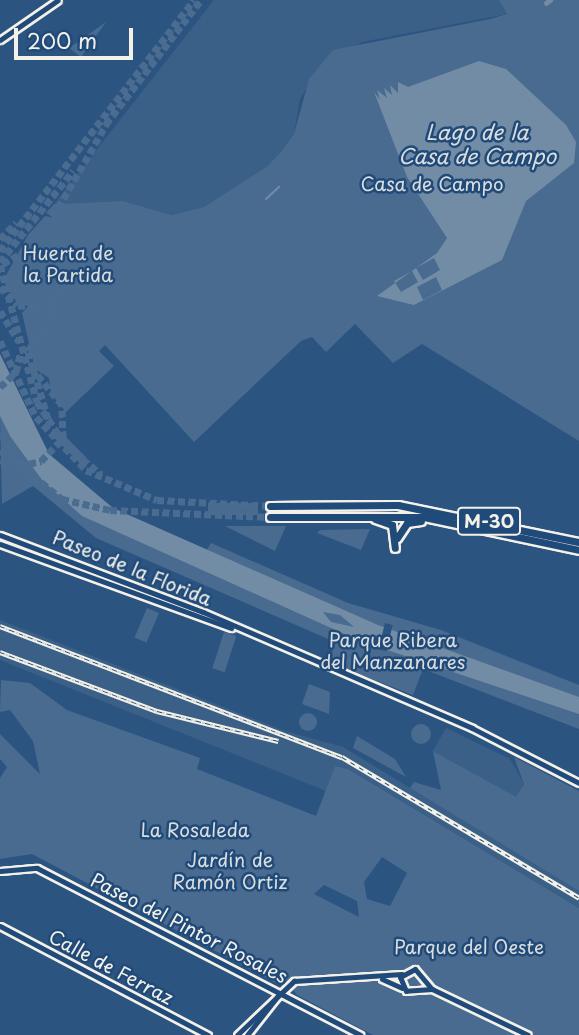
<!DOCTYPE html>
<html>
<head>
<meta charset="utf-8">
<style>
  body { margin:0 }
  #map { position:relative; width:579px; height:1035px; overflow:hidden; background:#2c5481; font-family:"Playpen Sans",sans-serif }
  div>[style] { position:absolute }
  [style*='--x'] { left:calc(var(--x)*1px); top:calc(var(--y)*1px); width:calc(var(--w)*1px); rotate:calc(var(--a)*1deg) }
  .built>* { inset:0; background:#3b6088 }
  .green>* { inset:0; background:#496b90; transform-origin:0 0 }
  .round { border-radius:50% }
  .water>* { inset:0; background:#738ca6 }
  .pier>* { inset:0; background:#2c5481; transform-origin:0 0 }
  .stream>* { height:2px; margin:-1px; padding:0 1px; transform-origin:1px; border-radius:1px; background:#738ca6 }
  .canal>* { height:4.5px; margin:-2.25px; padding:0 2.25px; transform-origin:2.25px; border-radius:2.25px; background:#738ca6 }
  .motorway-tunnel>* { height:7px; margin-top:-3.5px; transform-origin:0; background:repeating-linear-gradient(90deg,#4a6c90 0 7px,transparent 0 10.5px) }
  .roads { filter:drop-shadow(2px 0 #f4f1e8) drop-shadow(-2px 0 #f4f1e8) drop-shadow(0 2px #f4f1e8) drop-shadow(0 -2px #f4f1e8) }
  .secondary>* { height:5px; margin:-2.5px; padding:0 2.5px; transform-origin:2.5px; border-radius:2.5px; background:#1f4a7a }
  .primary>* { height:5px; margin:-2.5px; padding:0 2.5px; transform-origin:2.5px; border-radius:2.5px; background:#1f4a7a }
  .motorway>* { height:7px; margin:-3.5px; padding:0 3.5px; transform-origin:3.5px; border-radius:3.5px; background:#1f4a7a }
  .rail>* { height:4.5px; margin-top:-2.25px; transform-origin:0; background:repeating-linear-gradient(90deg,#1f4a7a 0 5px,#f4f1e8 0 10px); box-sizing:border-box; border-block:2px solid #f4f1e8 }
  span { translate:-50% -50%; white-space:nowrap; text-align:center; line-height:1.15; -webkit-text-stroke:5px #1f4a7a; paint-order:stroke }
  .shield-label span { padding:2px 5px; background:#1f4a7a; border:2px solid; border-radius:5px; -webkit-text-stroke-width:0 }
  .shield-label { font-size:18px; color:#f4f1e8; font-weight:700 }
  .park-label { font-size:19px; color:#dadddb }
  .street-label { font-size:19px; color:#f4f1e8 }
  .water-label { font-size:21px; color:#dadddb; font-style:italic }
  .scale { position:absolute; left:14px; top:28px; width:119px; height:32px; box-sizing:border-box; border:4px solid #f4f1e8; border-top:0; padding-left:9px; font-size:21px; line-height:24px; white-space:nowrap; color:#f4f1e8; -webkit-text-stroke:5px #1f4a7a; paint-order:stroke }
</style>
</head>
<body>
<div id="map">
  <div class="built">
    <div style="clip-path:polygon(214px 0,499px 0,507px 14px,362px 42px,318px 69px,300px 99px,294px 134px,269px 166px,204px 207px,171px 215px,123px 201px,54px 204px)"></div>
    <div style="clip-path:polygon(0 620px,285px 731px,343px 747px,579px 891px,579px 908px,348px 769px,335px 766px,326px 791px,0 660px)"></div>
    <div style="clip-path:polygon(446px 728px,510px 759px,524px 784px,516px 798px,433px 751px)"></div>
  </div>
  <div class="green">
    <div style="clip-path:polygon(499px 0,579px 0,579px 441px,422px 344px,393px 363px,355px 324px,326px 352px,312px 337px,301px 341px,194px 442px,105px 345px,99px 351px,114px 366px,66px 412px,51px 394px,49px 378px,35px 369px,22px 313px,28px 306px,17px 303px,3px 281px,28px 235px,45px 216px,55px 218px,46px 213px,54px 204px,123px 201px,171px 215px,204px 207px,268px 166px,282px 150px,294px 134px,309px 79px,333px 50px,490px 19px,507px 14px)"></div>
    <div style="clip-path:polygon(106px 22px,81px 57px,69px 48px)"></div>
    <div style="clip-path:polygon(0 416px,10px 436px,113px 508px,206px 551px,211px 543px,348px 603px,441px 630px,579px 685px,579px 729px,423px 669px,413px 695px,329px 662px,335px 642px,96px 538px,33px 486px,2px 504px)"></div>
    <div style="left:57px;top:428px;width:42px;height:9px;rotate:45deg"></div>
    <div style="left:258px;top:503px;width:12px;height:50px;rotate:90deg"></div>
    <div style="clip-path:polygon(225px 526px,286px 526px,275px 551px)"></div>
    <div style="clip-path:polygon(370px 529px,361px 550px,317px 533px,320px 530px)"></div>
    <div style="left:147px;top:608px;width:13px;height:32px;rotate:23deg"></div>
    <div style="left:224px;top:632px;width:13px;height:38px;rotate:18deg"></div>
    <div style="clip-path:polygon(evenodd,1px 680px,30px 683px,67px 710px,200px 758px,197px 769px,316px 816px,335px 766px,348px 769px,579px 908px,579px 1035px,373px 1035px,297px 995px,286px 980px,276px 983px,32px 854px,0 859px,0 778px,7px 767px,0 759px,0 734px,40px 774px,33px 741px,10px 710px,0 712px,1px 680px,382px 857px,407px 873px,390px 906px,367px 899px,364px 882px,382px 857px,1px 680px,324px 885px,357px 901px,359px 917px,314px 894px,324px 885px)"></div>
    <div style="clip-path:polygon(309px 684px,330px 692px,329px 714px,302px 704px)"></div>
    <div class="round" style="left:299px;top:713px;width:18px;height:18px"></div>
    <div class="round" style="left:411px;top:724px;width:20px;height:20px"></div>
    <div style="clip-path:polygon(357px 736px,395px 759px,406px 777px,353px 748px)"></div>
    <div style="clip-path:polygon(433px 751px,516px 797px,524px 784px,514px 757px,579px 791px,579px 891px,410px 788px,414px 782px,441px 790px)"></div>
  </div>
  <div class="water">
    <div style="clip-path:polygon(evenodd,479px 61px,506px 69px,566px 125px,576px 142px,574px 163px,526px 201px,502px 260px,414px 305px,377px 296px,437px 253px,447px 238px,407px 177px,374px 92px,380px 100px,377px 90px,387px 98px,384px 88px,392px 95px,390px 85px,398px 93px,398px 82px,408px 87px,479px 61px,434px 258px,440px 270px,423px 280px,416px 268px,434px 258px,479px 61px,412px 271px,418px 282px,401px 292px,394px 281px,412px 271px,479px 61px,436px 277px,442px 290px,423px 300px,417px 287px,436px 277px)"></div>
    <div style="clip-path:polygon(evenodd,0 354px,49px 454px,113px 508px,378px 625px,579px 697px,579px 714px,360px 641px,82px 516px,42px 480px,10px 436px,0 416px,0 354px,323px 612px,340px 615px,354px 627px,331px 622px,323px 612px)"></div>
  </div>
  <div class="pier">
    <div style="left:385px;top:623px;width:8px;height:27px;rotate:14deg"></div>
  </div>
  <div class="stream">
    <div style="--x:266;--y:199;--w:18;--a:-43"></div>
  </div>
  <div class="canal">
    <div style="--x:546;--y:3;--w:5;--a:-37"></div>
  </div>
  <div class="motorway-tunnel">
    <div style="--x:106;--y:124;--w:156;--a:-52.5"></div>
    <div style="--x:0;--y:239;--w:23;--a:-45"></div>
    <div style="--x:0;--y:251;--w:317;--a:-52.3"></div>
    <div style="--x:0;--y:262;--w:117;--a:-51.3"></div>
    <div style="--x:0;--y:265;--w:142;--a:74.9"></div>
    <div style="--x:37;--y:402;--w:53;--a:56.6"></div>
    <div style="--x:66;--y:446;--w:45;--a:38.7"></div>
    <div style="--x:0;--y:287;--w:25;--a:45"></div>
    <div style="--x:18;--y:305;--w:18;--a:9"></div>
    <div style="--x:36;--y:308;--w:16;--a:-14"></div>
    <div style="--x:52;--y:304;--w:25;--a:-56"></div>
    <div style="--x:66;--y:283;--w:17;--a:-100"></div>
    <div style="--x:63;--y:266;--w:25;--a:-140"></div>
    <div style="--x:44;--y:250;--w:17;--a:180"></div>
    <div style="--x:27;--y:250;--w:30;--a:150"></div>
    <div style="--x:0;--y:311;--w:36;--a:58"></div>
    <div style="--x:0;--y:341;--w:84;--a:64.7"></div>
    <div style="--x:36;--y:417;--w:73;--a:46.7"></div>
    <div style="--x:86;--y:470;--w:77;--a:22.9"></div>
    <div style="--x:157;--y:500;--w:113;--a:3"></div>
    <div style="--x:0;--y:387;--w:22;--a:-43"></div>
    <div style="--x:16;--y:372;--w:18;--a:-77"></div>
    <div style="--x:48;--y:419;--w:71;--a:-106.4"></div>
    <div style="--x:28;--y:351;--w:80;--a:-56.7"></div>
    <div style="--x:72;--y:284;--w:70;--a:-105.8"></div>
    <div style="--x:53;--y:217;--w:108;--a:-60.1"></div>
    <div style="--x:0;--y:433;--w:44;--a:55.2"></div>
    <div style="--x:25;--y:469;--w:48;--a:39"></div>
    <div style="--x:62;--y:499;--w:49;--a:12.9"></div>
    <div style="--x:110;--y:510;--w:160;--a:2.5"></div>
    <div style="--x:0;--y:450;--w:51;--a:43.4"></div>
    <div style="--x:0;--y:460;--w:20;--a:18"></div>
    <div style="--x:19;--y:466;--w:23;--a:-13"></div>
    <div style="--x:41;--y:461;--w:32;--a:-46"></div>
    <div style="--x:63;--y:438;--w:33;--a:-92"></div>
    <div style="--x:62;--y:405;--w:48;--a:-129"></div>
  </div>
  <div class="roads">
    <div class="secondary">
      <div style="--x:0;--y:871;--w:37;--a:-5"></div>
      <div style="--x:37;--y:868;--w:364;--a:27.3"></div>
      <div style="--x:0;--y:926;--w:235;--a:27.7"></div>
    </div>
    <div class="primary">
      <div style="--x:0;--y:40;--w:70;--a:-34.6"></div>
      <div style="--x:0;--y:535;--w:217;--a:20.8"></div>
      <div style="--x:203;--y:612;--w:293;--a:23.3"></div>
      <div style="--x:472;--y:728;--w:120;--a:27.2"></div>
      <div style="--x:0;--y:544;--w:246;--a:20"></div>
      <div style="--x:382;--y:979;--w:22;--a:24"></div>
      <div style="--x:432;--y:989;--w:26;--a:176"></div>
      <div style="--x:406;--y:991;--w:15;--a:-113"></div>
      <div style="--x:400;--y:977;--w:17;--a:-28"></div>
      <div style="--x:415;--y:969;--w:26;--a:50"></div>
      <div style="--x:432;--y:989;--w:106;--a:25.6"></div>
      <div style="--x:237;--y:1035;--w:79;--a:-43.5"></div>
      <div style="--x:294;--y:981;--w:108;--a:-3.7"></div>
      <div style="--x:247;--y:1035;--w:53;--a:-51.8"></div>
    </div>
    <div class="motorway">
      <div style="--x:270;--y:506;--w:128;--a:-0.4"></div>
      <div style="--x:398;--y:505;--w:185;--a:11.6"></div>
      <div style="--x:270;--y:517;--w:154;--a:0"></div>
      <div style="--x:424;--y:517;--w:158;--a:12"></div>
      <div style="--x:375;--y:519;--w:18;--a:19"></div>
      <div style="--x:392;--y:525;--w:23;--a:83"></div>
      <div style="--x:397;--y:538;--w:18;--a:-56"></div>
      <div style="--x:407;--y:523;--w:14;--a:-8"></div>
    </div>
  </div>
  <div class="rail">
    <div style="--x:0;--y:626;--w:366;--a:21"></div>
    <div style="--x:342;--y:757;--w:276;--a:30.7"></div>
    <div style="--x:0;--y:652;--w:168;--a:20.6"></div>
    <div style="--x:157;--y:711;--w:125;--a:13.9"></div>
  </div>
  <div class="shield-label">
    <span style="left:489px;top:521px">M-30</span>
  </div>
  <div class="park-label">
    <span style="left:432px;top:184px">Casa de Campo</span>
    <span style="left:68px;top:264px">Huerta de<br>la Partida</span>
    <span style="left:393px;top:651px">Parque Ribera<br>del Manzanares</span>
    <span style="left:195px;top:830px">La Rosaleda</span>
    <span style="left:230px;top:871px">Jardín de<br>Ramón Ortiz</span>
    <span style="left:469px;top:947px">Parque del Oeste</span>
  </div>
  <div class="street-label">
    <span style="left:132px;top:568px;rotate:22deg">Paseo de la Florida</span>
    <span style="left:189px;top:928px;rotate:27deg">Paseo del Pintor Rosales</span>
    <span style="left:111px;top:967px;rotate:28deg">Calle de Ferraz</span>
  </div>
  <div class="water-label">
    <span style="left:477px;top:143px">Lago de la<br>Casa de Campo</span>
  </div>
  <div class="scale">200 m</div>
</div>
</body>
</html>
